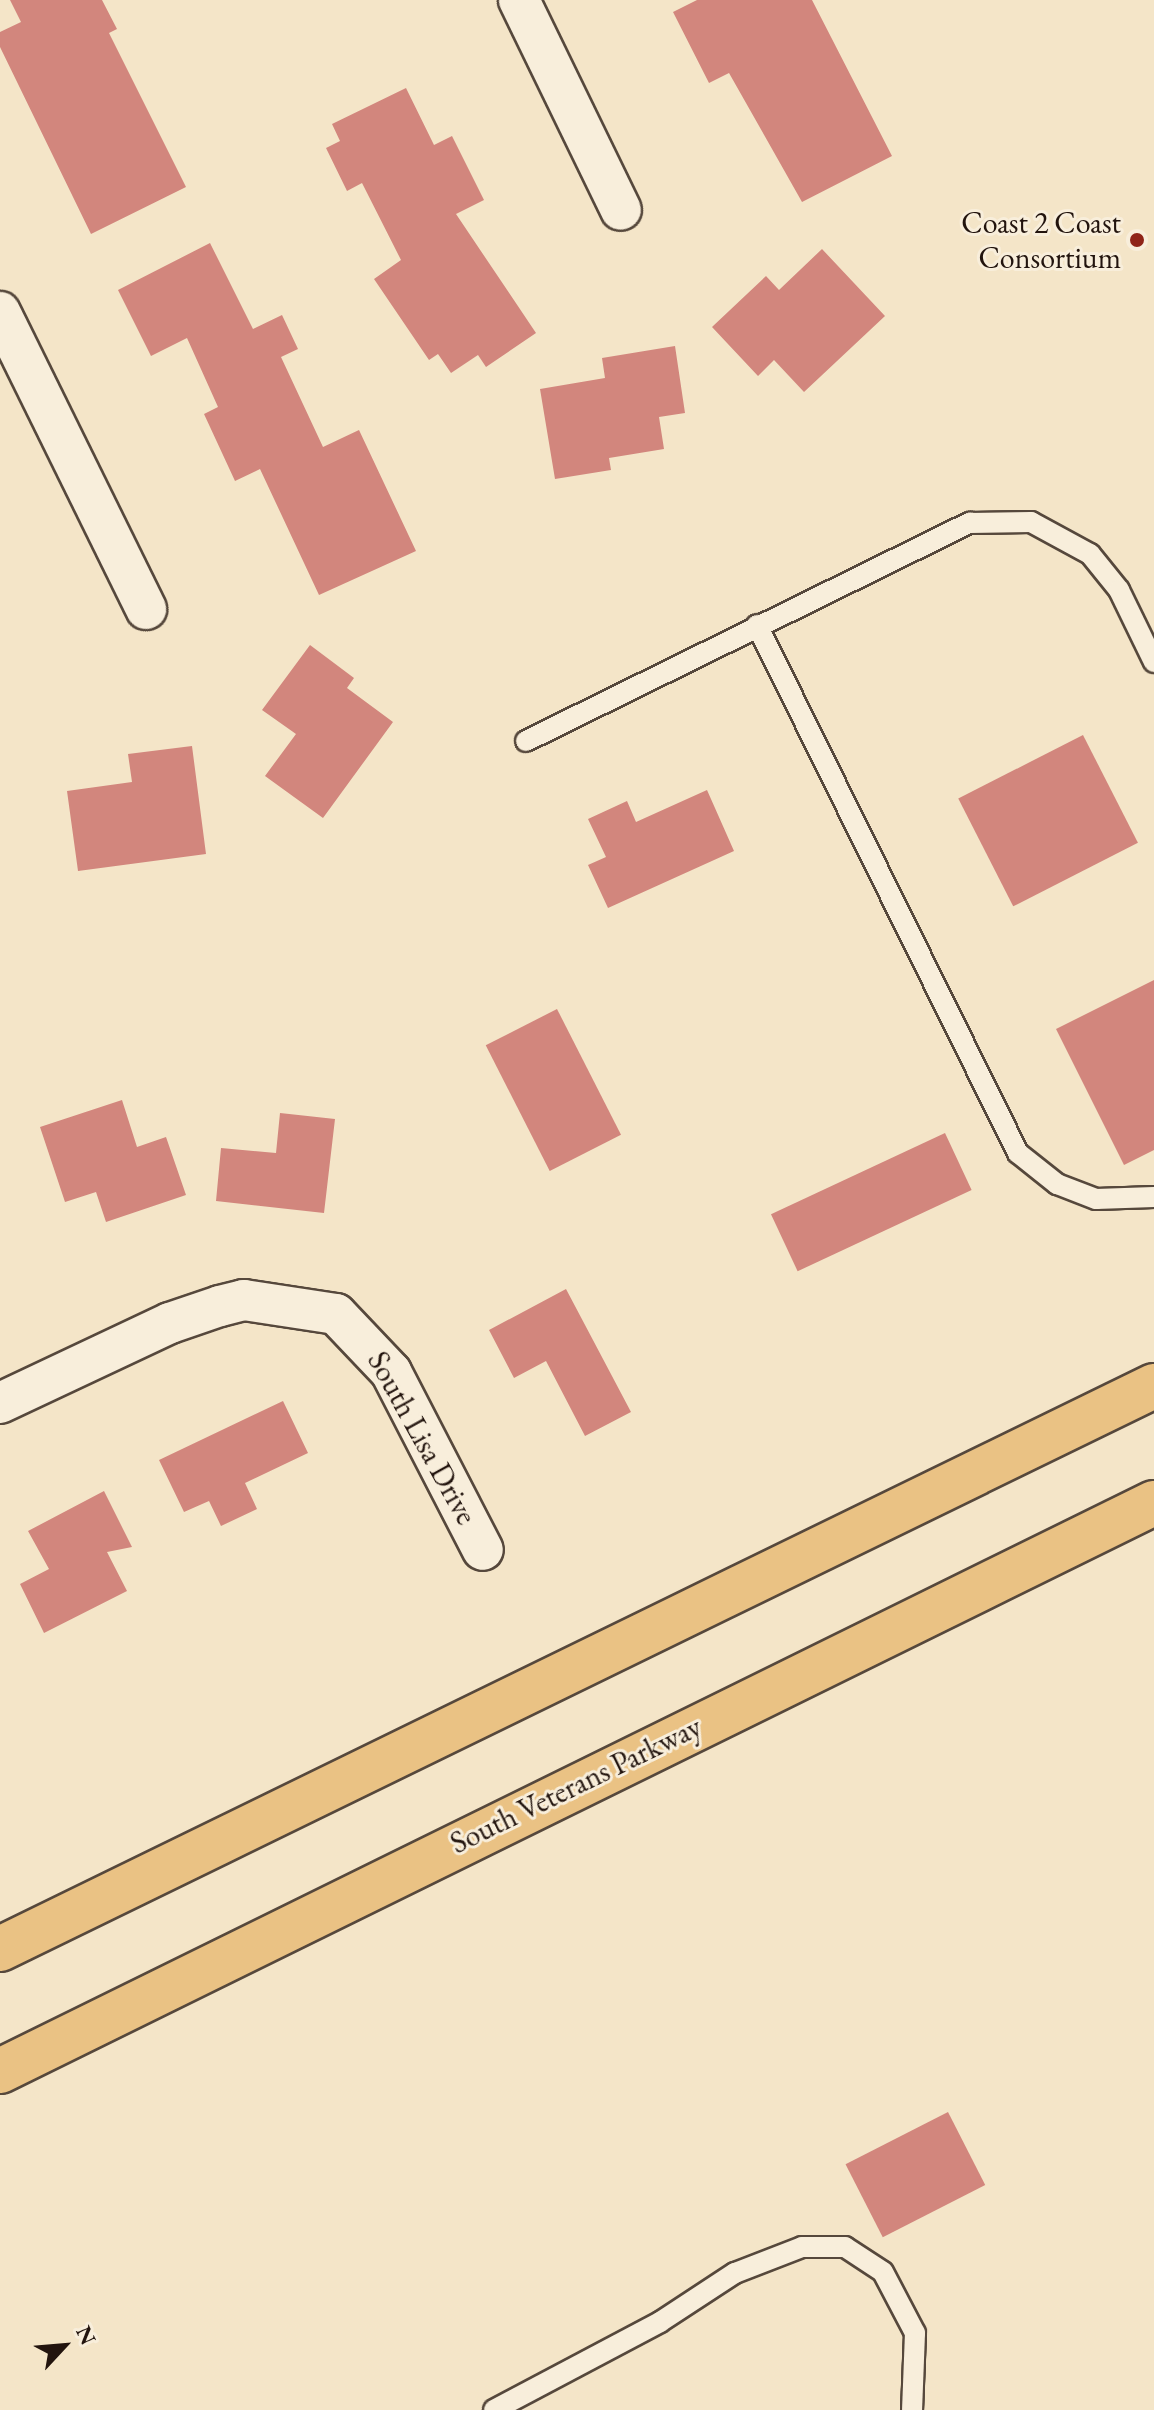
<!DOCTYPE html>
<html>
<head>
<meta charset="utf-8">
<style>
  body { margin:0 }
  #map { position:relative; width:1154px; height:2410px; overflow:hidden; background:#f4e5c8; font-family:"EB Garamond",serif }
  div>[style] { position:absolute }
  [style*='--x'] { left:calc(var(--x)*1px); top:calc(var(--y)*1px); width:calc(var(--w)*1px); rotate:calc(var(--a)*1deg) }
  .building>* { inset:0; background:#d2867d; transform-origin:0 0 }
  .roads { filter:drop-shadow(2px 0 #56483c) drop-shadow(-2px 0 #56483c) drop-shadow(0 2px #56483c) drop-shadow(0 -2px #56483c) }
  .lane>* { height:20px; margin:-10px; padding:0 10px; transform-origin:10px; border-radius:10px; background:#f8eedb }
  .street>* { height:40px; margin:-20px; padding:0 20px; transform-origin:20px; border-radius:20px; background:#f8eedb }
  .highway>* { height:44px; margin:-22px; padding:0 22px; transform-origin:22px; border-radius:22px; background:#eac284 }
  .dots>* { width:22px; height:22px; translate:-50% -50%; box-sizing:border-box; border:4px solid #f8eedb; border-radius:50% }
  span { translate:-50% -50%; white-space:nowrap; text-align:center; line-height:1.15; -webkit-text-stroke:6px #f8eedb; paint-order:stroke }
  .poi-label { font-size:30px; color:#22140e }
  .right { translate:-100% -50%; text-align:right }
  .street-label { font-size:30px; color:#22140e }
  .north { position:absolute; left:24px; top:2306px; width:80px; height:80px; -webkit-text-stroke:6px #f8eedb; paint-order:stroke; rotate:64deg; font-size:22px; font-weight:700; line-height:32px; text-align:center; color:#22140e }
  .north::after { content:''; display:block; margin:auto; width:28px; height:36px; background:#22140e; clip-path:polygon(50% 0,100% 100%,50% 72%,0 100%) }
</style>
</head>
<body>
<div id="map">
  <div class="building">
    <div style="clip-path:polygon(10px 0,102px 0,117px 29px,109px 33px,186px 187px,91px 234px,0 47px,0 32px,21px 22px)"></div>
    <div style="clip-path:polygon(697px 0,812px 0,892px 156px,802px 202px,729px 73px,709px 83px,673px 12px)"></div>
    <div style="clip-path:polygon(406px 88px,434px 145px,452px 136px,484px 200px,456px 214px,536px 333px,486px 367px,478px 355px,451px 373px,438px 354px,429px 360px,374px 279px,401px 260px,362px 183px,347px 191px,326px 148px,340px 141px,332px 124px)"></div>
    <div style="clip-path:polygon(210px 243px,253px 329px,282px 315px,298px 349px,281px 357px,323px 447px,359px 430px,416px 551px,319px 595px,260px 469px,235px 481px,204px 414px,218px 407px,187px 338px,151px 356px,118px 290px)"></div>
    <div style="clip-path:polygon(822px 249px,885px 316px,804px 392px,774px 360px,758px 376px,712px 327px,766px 276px,779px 290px)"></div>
    <div style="clip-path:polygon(675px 346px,685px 413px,659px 417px,664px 449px,609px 458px,611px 470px,555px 479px,540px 389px,605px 378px,602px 358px)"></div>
    <div style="clip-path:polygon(310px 645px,354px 678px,347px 688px,393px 722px,323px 818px,265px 776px,296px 734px,262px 710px)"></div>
    <div style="left:1083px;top:735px;width:121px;height:140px;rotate:63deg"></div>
    <div style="clip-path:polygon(192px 746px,206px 854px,78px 871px,67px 791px,132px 782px,128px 754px)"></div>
    <div style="clip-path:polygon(707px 790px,734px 851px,608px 908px,588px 865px,606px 857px,588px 819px,627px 801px,636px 822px)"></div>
    <div style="clip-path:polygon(1154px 980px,1154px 1150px,1124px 1165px,1056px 1029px)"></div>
    <div style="left:557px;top:1009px;width:141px;height:80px;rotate:63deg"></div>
    <div style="clip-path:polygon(122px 1100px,137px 1147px,166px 1137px,186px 1195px,106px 1222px,96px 1192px,65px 1202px,40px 1127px)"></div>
    <div style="clip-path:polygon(280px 1113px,335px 1119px,324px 1213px,216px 1201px,221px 1148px,276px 1153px)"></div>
    <div style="left:945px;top:1133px;width:63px;height:192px;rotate:65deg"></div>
    <div style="clip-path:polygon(566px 1289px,631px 1412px,585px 1436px,546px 1361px,514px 1378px,489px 1330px)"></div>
    <div style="clip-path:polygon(283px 1401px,308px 1453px,245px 1483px,257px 1509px,221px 1526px,209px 1501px,184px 1512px,159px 1460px)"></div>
    <div style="clip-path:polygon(104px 1491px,132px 1547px,107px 1552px,127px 1591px,44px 1633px,20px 1584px,49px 1569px,28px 1531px)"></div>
    <div style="left:948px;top:2112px;width:82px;height:115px;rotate:63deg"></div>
  </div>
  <div class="roads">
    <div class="lane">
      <div style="--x:757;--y:625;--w:589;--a:63.7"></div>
      <div style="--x:1018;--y:1153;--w:50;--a:38.5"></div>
      <div style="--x:1057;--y:1184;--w:42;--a:21"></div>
      <div style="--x:1096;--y:1199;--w:58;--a:-2"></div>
      <div style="--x:526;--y:741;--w:495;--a:-26.2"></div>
      <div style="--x:970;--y:523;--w:61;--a:-0.9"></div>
      <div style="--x:1031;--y:522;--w:67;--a:28.5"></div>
      <div style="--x:1090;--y:554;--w:46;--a:51.1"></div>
      <div style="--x:1119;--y:590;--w:80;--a:64.1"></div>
      <div style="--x:494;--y:2410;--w:188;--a:-27.9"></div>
      <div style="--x:660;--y:2322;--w:90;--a:-33.2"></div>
      <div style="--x:735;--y:2273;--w:72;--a:-21.2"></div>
      <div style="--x:802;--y:2247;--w:43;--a:0"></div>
      <div style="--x:845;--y:2247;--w:45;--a:33.3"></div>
      <div style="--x:883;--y:2272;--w:69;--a:62.3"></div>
      <div style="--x:915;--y:2333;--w:77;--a:92.2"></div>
    </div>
    <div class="street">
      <div style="--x:519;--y:0;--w:233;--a:64.1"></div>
      <div style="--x:0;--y:312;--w:331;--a:63.8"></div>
      <div style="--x:0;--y:1403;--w:188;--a:-25.2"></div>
      <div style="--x:170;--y:1323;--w:53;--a:-18.8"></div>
      <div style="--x:220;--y:1306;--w:25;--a:-14"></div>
      <div style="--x:244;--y:1300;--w:93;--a:8.7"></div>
      <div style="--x:336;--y:1314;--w:80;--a:46.5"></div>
      <div style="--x:391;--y:1372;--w:200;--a:62.7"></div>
    </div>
    <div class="highway">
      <div style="--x:0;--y:1949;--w:1284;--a:-26.01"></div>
      <div style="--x:0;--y:2071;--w:1286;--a:-26.21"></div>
    </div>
  </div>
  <div class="dots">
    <div style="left:1137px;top:240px;background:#8f2418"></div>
  </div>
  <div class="poi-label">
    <span class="right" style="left:1121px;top:240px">Coast 2 Coast<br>Consortium</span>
  </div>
  <div class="street-label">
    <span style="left:422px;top:1438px;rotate:61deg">South Lisa Drive</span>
    <span style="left:576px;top:1785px;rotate:-26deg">South Veterans Parkway</span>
  </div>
  <div class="north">N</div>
</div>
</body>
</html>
